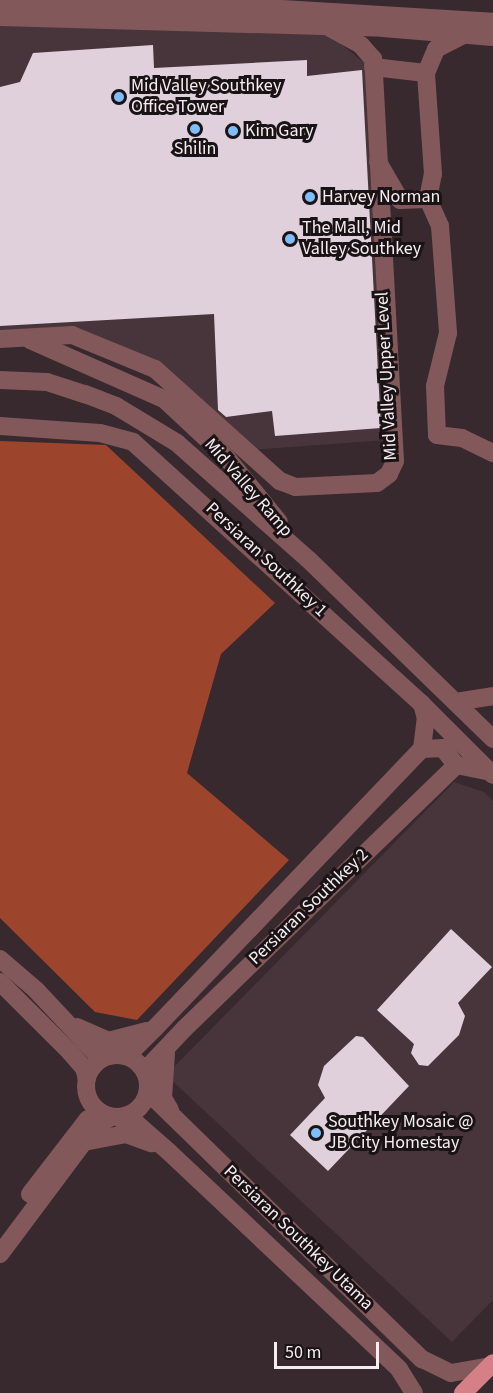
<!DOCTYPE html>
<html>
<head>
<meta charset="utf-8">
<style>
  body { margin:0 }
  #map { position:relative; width:493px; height:1393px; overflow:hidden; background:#37292e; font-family:"Source Sans 3",sans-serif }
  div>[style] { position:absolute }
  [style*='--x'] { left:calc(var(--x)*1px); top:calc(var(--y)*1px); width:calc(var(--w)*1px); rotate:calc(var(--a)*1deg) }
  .built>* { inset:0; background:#48343b }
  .forest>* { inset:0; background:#9c452c }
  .building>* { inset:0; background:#dfd0db }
  .minor>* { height:18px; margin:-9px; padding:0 9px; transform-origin:9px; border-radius:9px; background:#82585a }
  .minor>.ring { margin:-9px; padding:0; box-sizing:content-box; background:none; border:18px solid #82585a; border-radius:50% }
  .major>* { height:18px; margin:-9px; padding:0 9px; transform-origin:9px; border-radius:9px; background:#d48086 }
  .dots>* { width:16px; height:16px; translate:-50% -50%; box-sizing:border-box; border:3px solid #1a1316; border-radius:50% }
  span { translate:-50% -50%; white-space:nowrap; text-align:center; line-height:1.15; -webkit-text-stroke:6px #1a1316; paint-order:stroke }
  .poi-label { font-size:18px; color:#f6edf0 }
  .left { translate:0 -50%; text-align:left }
  .street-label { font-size:18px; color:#f6edf0 }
  .scale { position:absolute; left:274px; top:1342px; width:105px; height:27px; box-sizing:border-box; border:3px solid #f6edf0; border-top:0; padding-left:8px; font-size:18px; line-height:21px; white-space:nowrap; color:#f6edf0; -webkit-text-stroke:4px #1a1316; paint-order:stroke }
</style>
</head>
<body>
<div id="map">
  <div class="built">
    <div style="clip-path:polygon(0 22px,326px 32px,367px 65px,387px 440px,252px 450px,185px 385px,91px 337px,0 333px)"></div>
    <div style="clip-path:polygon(454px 782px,484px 792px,493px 801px,493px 1300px,452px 1342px,166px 1075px)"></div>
  </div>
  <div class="forest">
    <div style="clip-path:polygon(0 441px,106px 445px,275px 603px,221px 654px,187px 773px,289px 860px,137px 1020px,95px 1012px,0 918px)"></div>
  </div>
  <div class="building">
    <div style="clip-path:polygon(153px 45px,154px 68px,307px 60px,307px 76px,362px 70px,381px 428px,275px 436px,272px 411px,226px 417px,218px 410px,214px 314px,0 326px,0 87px,20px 82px,33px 53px)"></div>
    <div style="clip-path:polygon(451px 929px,492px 967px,458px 1003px,465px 1016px,459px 1035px,428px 1066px,419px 1065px,411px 1053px,414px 1044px,377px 1010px)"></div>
    <div style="clip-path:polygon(356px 1036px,363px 1037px,409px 1086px,328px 1171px,290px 1135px,325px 1098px,318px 1085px,324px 1066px)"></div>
  </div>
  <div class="minor">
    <div style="--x:3;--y:0;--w:247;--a:1.6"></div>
    <div style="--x:250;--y:7;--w:243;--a:3.5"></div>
    <div style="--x:0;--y:17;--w:383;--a:1.6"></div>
    <div style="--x:383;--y:28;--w:110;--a:4.7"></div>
    <div style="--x:373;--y:67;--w:53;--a:6.5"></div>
    <div style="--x:378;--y:162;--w:44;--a:59.9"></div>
    <div style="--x:400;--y:200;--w:28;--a:-2"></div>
    <div style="--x:428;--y:199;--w:25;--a:-79"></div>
    <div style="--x:433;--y:174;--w:101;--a:-94"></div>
    <div style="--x:426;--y:73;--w:26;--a:-67"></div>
    <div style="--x:436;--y:49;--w:28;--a:-27"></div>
    <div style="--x:428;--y:199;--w:30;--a:66"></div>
    <div style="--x:440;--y:226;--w:107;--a:85.7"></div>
    <div style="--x:448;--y:333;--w:55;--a:103.8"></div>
    <div style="--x:435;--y:386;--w:49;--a:87.7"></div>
    <div style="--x:437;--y:435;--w:25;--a:7"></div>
    <div style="--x:462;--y:438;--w:34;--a:26"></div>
    <div style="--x:0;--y:339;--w:72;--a:-3.2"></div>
    <div style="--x:72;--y:335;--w:90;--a:22.3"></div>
    <div style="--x:155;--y:369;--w:168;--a:41.9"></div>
    <div style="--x:280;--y:481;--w:17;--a:21"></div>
    <div style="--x:296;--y:487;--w:81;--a:-2.8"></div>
    <div style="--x:377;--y:483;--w:15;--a:-37"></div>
    <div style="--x:389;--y:474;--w:14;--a:-65"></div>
    <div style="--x:395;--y:461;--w:403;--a:-93.1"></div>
    <div style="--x:373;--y:59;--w:18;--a:-131"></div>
    <div style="--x:361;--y:45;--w:38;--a:-151"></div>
    <div style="--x:30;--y:340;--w:146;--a:23.8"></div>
    <div style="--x:164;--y:399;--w:86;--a:43.1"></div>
    <div style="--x:227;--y:458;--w:82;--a:50.9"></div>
    <div style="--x:0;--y:380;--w:47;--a:2.4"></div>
    <div style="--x:47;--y:382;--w:40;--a:18"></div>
    <div style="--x:85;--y:394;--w:33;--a:21"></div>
    <div style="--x:116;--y:406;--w:71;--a:31.2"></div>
    <div style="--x:177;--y:443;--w:176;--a:41.6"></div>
    <div style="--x:309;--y:560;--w:257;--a:44.2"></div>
    <div style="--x:0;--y:426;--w:100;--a:4"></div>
    <div style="--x:100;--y:433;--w:34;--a:15"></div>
    <div style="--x:133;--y:442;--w:390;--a:42.2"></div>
    <div style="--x:422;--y:704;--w:100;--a:45"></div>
    <div style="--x:456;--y:702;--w:37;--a:-9"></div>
    <div style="--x:422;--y:749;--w:21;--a:-3"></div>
    <div style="--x:443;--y:748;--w:21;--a:53"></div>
    <div style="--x:0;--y:959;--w:48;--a:40.7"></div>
    <div style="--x:36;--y:990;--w:88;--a:46.8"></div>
    <div style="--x:96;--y:1054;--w:13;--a:9"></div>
    <div style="--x:0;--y:982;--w:99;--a:45"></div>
    <div style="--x:70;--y:1052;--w:21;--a:49"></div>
    <div style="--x:84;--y:1068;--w:11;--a:75"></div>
    <div style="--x:77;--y:1027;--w:34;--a:24"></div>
    <div style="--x:108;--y:1041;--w:40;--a:-14.4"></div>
    <div style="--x:166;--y:1053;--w:45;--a:93.8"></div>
    <div style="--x:163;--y:1098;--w:14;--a:60"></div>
    <div class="ring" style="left:86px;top:1055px;width:44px;height:44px"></div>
    <div style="--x:121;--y:1055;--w:14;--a:-25"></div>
    <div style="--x:134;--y:1049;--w:30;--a:-45"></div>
    <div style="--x:155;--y:1028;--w:386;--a:-46.3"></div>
    <div style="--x:422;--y:749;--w:31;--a:-83"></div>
    <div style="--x:426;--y:718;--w:15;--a:-106"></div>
    <div style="--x:148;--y:1081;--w:17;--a:-80"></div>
    <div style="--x:151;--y:1064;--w:48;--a:-46.7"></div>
    <div style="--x:184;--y:1029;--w:379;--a:-44.1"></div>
    <div style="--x:456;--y:765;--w:33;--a:11"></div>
    <div style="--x:148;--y:1092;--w:383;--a:44.3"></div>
    <div style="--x:422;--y:1359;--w:32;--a:26"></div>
    <div style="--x:451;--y:1373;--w:40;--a:-10"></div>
    <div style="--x:119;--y:1118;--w:18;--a:16"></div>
    <div style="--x:136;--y:1123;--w:44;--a:41.3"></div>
    <div style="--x:169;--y:1152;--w:316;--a:43.3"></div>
    <div style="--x:399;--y:1369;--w:28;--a:58"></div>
    <div style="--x:84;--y:1142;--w:43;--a:-10.8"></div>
    <div style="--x:126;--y:1134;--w:27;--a:20"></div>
    <div style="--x:30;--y:1194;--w:95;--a:-52.3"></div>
    <div style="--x:0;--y:1254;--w:159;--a:-53.2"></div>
    <div style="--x:95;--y:1127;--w:19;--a:-32"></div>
  </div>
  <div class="major">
    <div style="--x:463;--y:1393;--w:42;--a:-45"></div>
  </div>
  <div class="dots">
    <div style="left:119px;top:97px;background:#7fbdfa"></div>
    <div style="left:195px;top:129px;background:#7fbdfa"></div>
    <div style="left:233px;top:131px;background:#7fbdfa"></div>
    <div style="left:310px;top:197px;background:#7fbdfa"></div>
    <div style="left:290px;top:239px;background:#7fbdfa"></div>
    <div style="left:316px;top:1133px;background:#7fbdfa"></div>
  </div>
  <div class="poi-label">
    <span class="left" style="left:131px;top:97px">Mid Valley Southkey<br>Office Tower</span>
    <span class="left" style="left:245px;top:131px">Kim Gary</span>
    <span style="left:195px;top:149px">Shilin</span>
    <span class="left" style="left:322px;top:197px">Harvey Norman</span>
    <span class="left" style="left:302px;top:239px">The Mall, Mid<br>Valley Southkey</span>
    <span class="left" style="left:328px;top:1133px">Southkey Mosaic @<br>JB City Homestay</span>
  </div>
  <div class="street-label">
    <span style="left:387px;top:376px;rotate:-93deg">Mid Valley Upper Level</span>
    <span style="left:248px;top:488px;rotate:49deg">Mid Valley Ramp</span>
    <span style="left:266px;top:560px;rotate:43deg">Persiaran Southkey 1</span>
    <span style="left:309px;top:907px;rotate:-44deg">Persiaran Southkey 2</span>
    <span style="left:298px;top:1238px;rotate:44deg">Persiaran Southkey Utama</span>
  </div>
  <div class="scale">50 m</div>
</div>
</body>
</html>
